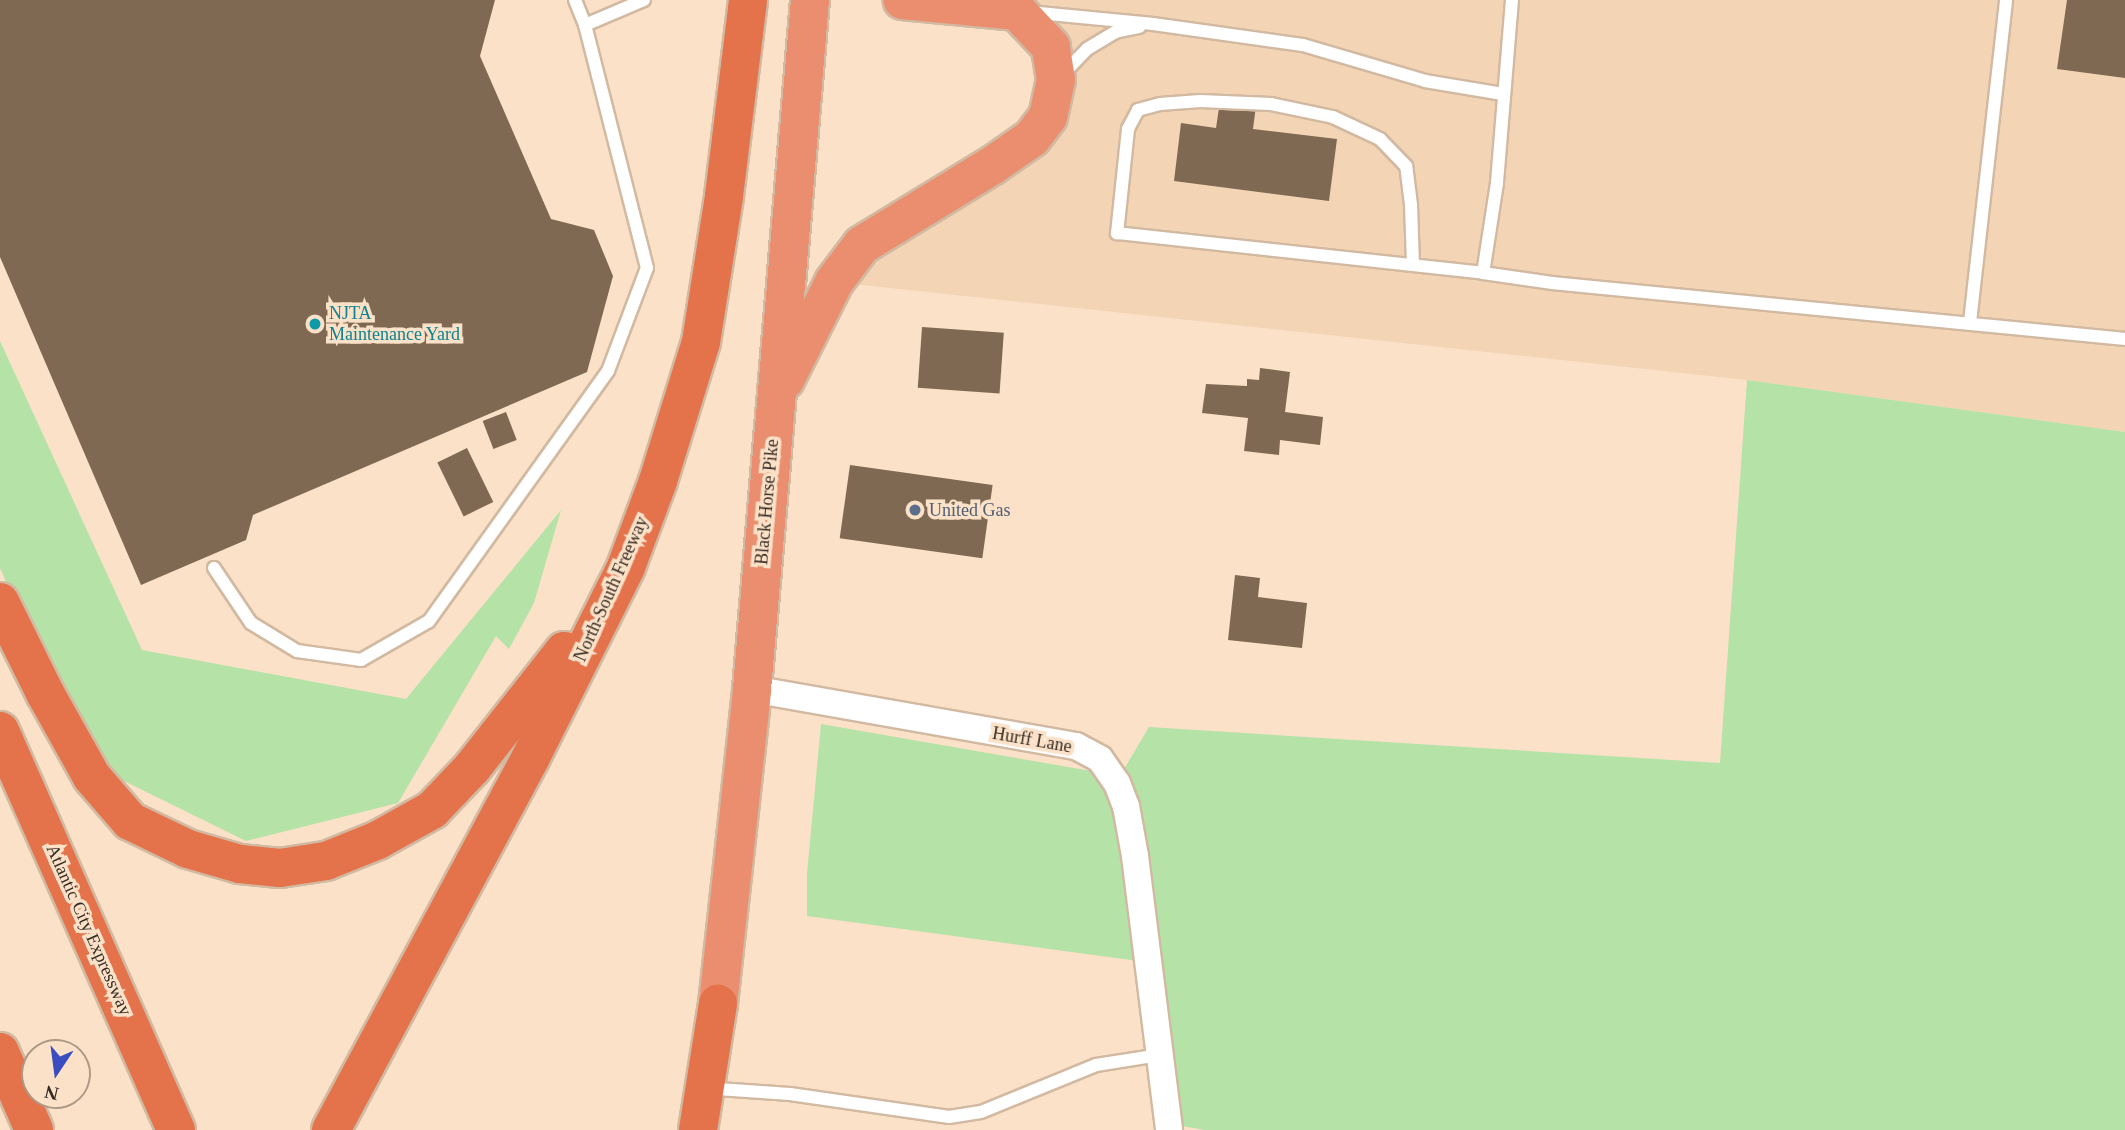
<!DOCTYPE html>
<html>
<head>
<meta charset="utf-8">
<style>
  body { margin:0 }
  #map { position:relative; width:2125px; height:1130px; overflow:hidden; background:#fbe1c8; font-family:"Times New Roman",serif }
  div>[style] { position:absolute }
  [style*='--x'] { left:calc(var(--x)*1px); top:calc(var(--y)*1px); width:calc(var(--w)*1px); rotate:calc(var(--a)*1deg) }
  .built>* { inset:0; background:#f3d5b6 }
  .green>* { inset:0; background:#b5e2a7 }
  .building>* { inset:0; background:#7f6952; transform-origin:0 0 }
  .roads { filter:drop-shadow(2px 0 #d2b9a1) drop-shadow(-2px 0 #d2b9a1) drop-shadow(0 2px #d2b9a1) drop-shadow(0 -2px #d2b9a1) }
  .service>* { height:12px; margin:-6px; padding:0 6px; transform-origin:6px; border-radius:6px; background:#fff }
  .minor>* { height:26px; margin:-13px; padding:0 13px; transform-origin:13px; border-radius:13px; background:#fff }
  .trunk>* { height:38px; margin:-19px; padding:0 19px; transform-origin:19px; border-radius:19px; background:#ea8e6f }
  .motorway>* { height:38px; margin:-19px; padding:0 19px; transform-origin:19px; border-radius:19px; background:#e4724b }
  .dots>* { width:19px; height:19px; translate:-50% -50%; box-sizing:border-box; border:4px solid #fbe1c8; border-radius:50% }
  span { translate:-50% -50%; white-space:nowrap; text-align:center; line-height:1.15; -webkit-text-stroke:7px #fbe1c8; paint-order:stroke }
  .culture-label { font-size:18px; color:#0d838f }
  .left { translate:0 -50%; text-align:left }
  .street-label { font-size:18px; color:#362c23 }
  .service-label { font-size:18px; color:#4e5e75 }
  .north { position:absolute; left:21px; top:1039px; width:70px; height:70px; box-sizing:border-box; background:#fbe1c8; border:2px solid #ac9986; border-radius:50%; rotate:193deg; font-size:19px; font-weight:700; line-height:28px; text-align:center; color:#362c23 }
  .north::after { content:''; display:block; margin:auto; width:24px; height:32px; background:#394dc0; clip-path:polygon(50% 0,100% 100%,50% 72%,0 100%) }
</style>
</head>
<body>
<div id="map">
  <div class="built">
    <div style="clip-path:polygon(903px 0,2125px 0,2125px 432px,1747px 380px,834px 282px,993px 165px,1056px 80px,1017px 11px)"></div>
  </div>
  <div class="green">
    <div style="clip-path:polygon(0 341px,142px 650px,406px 699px,561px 510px,534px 603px,509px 649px,496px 636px,398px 803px,246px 841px,122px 780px,102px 801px,0 568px)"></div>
    <div style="clip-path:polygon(1747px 380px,2125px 432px,2125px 1130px,1205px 1130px,1170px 1124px,1153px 963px,807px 916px,807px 874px,821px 724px,1120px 776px,1149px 727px,1720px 763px)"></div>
  </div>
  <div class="building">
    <div style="clip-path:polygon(0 0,495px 0,480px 56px,551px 219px,594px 230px,613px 276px,587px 372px,253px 515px,246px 540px,141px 585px,0 257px)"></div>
    <div style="clip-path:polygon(2067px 0,2125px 0,2125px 78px,2057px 69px)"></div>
    <div style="clip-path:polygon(1220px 101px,1256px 106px,1253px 129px,1337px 139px,1329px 201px,1174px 181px,1181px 123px,1216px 128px)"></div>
    <div style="left:922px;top:327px;width:82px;height:61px;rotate:4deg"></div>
    <div style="clip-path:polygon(1260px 368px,1290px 372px,1285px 412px,1323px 417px,1320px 445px,1280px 440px,1279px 455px,1244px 451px,1248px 418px,1202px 413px,1206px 384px,1247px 386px,1247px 379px,1259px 380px)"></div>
    <div style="left:506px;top:412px;width:30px;height:25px;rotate:69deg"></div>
    <div style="left:467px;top:448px;width:60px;height:33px;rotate:64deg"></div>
    <div style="left:850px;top:465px;width:144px;height:74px;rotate:8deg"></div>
    <div style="clip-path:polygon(1235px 575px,1260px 578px,1258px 597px,1307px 603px,1302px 648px,1228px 640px)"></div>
  </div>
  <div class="roads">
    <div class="service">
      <div style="--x:575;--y:0;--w:27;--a:68"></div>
      <div style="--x:585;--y:25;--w:64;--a:-23"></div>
      <div style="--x:1512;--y:0;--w:184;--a:94.7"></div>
      <div style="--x:1497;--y:183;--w:91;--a:98.8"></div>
      <div style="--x:1483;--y:273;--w:70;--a:8.2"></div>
      <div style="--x:1552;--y:283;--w:576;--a:5.58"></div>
      <div style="--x:1029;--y:12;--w:125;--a:5.5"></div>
      <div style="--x:1153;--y:24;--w:151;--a:8"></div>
      <div style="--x:1303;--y:45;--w:127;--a:16.4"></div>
      <div style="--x:1425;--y:81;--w:79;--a:9.5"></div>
      <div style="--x:1062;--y:75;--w:36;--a:-46"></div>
      <div style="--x:1087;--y:49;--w:33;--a:-31"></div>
      <div style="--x:1115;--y:32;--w:25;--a:-12"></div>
      <div style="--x:1413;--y:265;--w:60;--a:-91.9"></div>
      <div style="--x:1411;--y:205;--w:39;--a:-97"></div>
      <div style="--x:1406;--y:166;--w:37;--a:-134"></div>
      <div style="--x:1380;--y:139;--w:52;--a:-154.9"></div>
      <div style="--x:1333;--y:117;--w:63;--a:-168.2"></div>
      <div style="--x:1271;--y:104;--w:71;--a:-177.6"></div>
      <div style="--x:1200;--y:101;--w:40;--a:175.7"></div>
      <div style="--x:1160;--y:104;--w:23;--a:165"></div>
      <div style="--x:1138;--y:110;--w:21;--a:118"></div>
      <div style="--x:1128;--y:129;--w:105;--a:96"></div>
      <div style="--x:1117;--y:233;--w:368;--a:6.2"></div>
      <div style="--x:1970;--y:322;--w:324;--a:-83.6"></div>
      <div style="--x:214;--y:568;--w:66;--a:56.1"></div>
      <div style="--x:251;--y:623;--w:54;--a:31.3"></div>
      <div style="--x:297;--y:651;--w:65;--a:8"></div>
      <div style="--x:361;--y:660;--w:78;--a:-29.8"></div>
      <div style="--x:429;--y:621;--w:307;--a:-54.4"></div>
      <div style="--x:608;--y:371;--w:110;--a:-69.3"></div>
      <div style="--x:647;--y:268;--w:251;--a:-104.3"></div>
      <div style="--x:718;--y:1089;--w:72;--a:4"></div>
      <div style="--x:790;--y:1094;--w:161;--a:8.2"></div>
      <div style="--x:949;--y:1117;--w:32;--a:-9"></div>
      <div style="--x:981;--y:1112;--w:124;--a:-22.2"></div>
      <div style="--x:1096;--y:1065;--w:65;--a:-8.9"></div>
    </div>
    <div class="minor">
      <div style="--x:752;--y:689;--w:329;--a:10"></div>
      <div style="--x:1076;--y:746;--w:27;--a:28"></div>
      <div style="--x:1100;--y:759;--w:29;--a:55"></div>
      <div style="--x:1117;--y:783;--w:25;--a:69"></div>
      <div style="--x:1126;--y:806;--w:51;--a:79.8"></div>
      <div style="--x:1135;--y:856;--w:276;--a:82.9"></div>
    </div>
    <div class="trunk">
      <div style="--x:785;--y:380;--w:110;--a:-63.4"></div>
      <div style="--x:834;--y:282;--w:46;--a:-52.9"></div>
      <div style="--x:862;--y:245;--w:153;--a:-31.4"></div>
      <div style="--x:993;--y:165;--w:47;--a:-34.7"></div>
      <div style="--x:1032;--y:138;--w:26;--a:-53"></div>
      <div style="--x:1048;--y:117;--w:38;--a:-78"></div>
      <div style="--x:1056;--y:80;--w:33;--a:-99"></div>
      <div style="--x:1051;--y:47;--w:50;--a:-133.4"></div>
      <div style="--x:1017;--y:11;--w:115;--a:-174.5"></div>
      <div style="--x:718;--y:1004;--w:317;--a:-83.8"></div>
      <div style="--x:752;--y:689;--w:691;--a:-85.19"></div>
    </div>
    <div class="motorway">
      <div style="--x:0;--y:602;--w:102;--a:63.7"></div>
      <div style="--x:45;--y:693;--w:96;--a:60.8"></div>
      <div style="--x:92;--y:777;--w:58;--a:49.2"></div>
      <div style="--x:130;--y:821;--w:64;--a:25.8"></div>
      <div style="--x:188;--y:849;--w:54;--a:16.1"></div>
      <div style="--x:240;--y:864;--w:40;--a:5.7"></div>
      <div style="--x:280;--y:868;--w:47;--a:-8.7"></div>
      <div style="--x:326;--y:861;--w:56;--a:-22"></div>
      <div style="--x:378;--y:840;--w:62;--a:-29.1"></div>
      <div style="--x:432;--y:810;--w:58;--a:-46.4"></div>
      <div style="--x:472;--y:768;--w:149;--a:-51.8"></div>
      <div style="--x:0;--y:731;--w:436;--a:66.2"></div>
      <div style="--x:0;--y:1052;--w:85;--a:66.4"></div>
      <div style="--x:331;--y:1130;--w:423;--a:-61.8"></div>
      <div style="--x:531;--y:757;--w:212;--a:-63.4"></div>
      <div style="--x:626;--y:567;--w:92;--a:-69.6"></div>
      <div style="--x:658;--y:481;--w:145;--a:-72.8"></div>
      <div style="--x:701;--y:342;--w:148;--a:-81"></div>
      <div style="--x:724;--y:196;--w:197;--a:-83"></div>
      <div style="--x:698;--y:1130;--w:128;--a:-81"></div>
    </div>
  </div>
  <div class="dots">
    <div style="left:315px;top:324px;background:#0f9aa8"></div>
    <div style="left:915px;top:510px;background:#5c6f8a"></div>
  </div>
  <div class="culture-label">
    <span class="left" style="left:329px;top:324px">NJTA<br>Maintenance Yard</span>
  </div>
  <div class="street-label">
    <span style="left:767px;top:502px;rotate:-85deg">Black Horse Pike</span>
    <span style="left:611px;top:589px;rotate:-66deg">North-South Freeway</span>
    <span style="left:1032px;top:740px;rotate:10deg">Hurff Lane</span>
    <span style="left:89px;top:930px;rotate:66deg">Atlantic City Expressway</span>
  </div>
  <div class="service-label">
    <span class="left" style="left:929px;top:510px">United Gas</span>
  </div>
  <div class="north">N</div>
</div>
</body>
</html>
